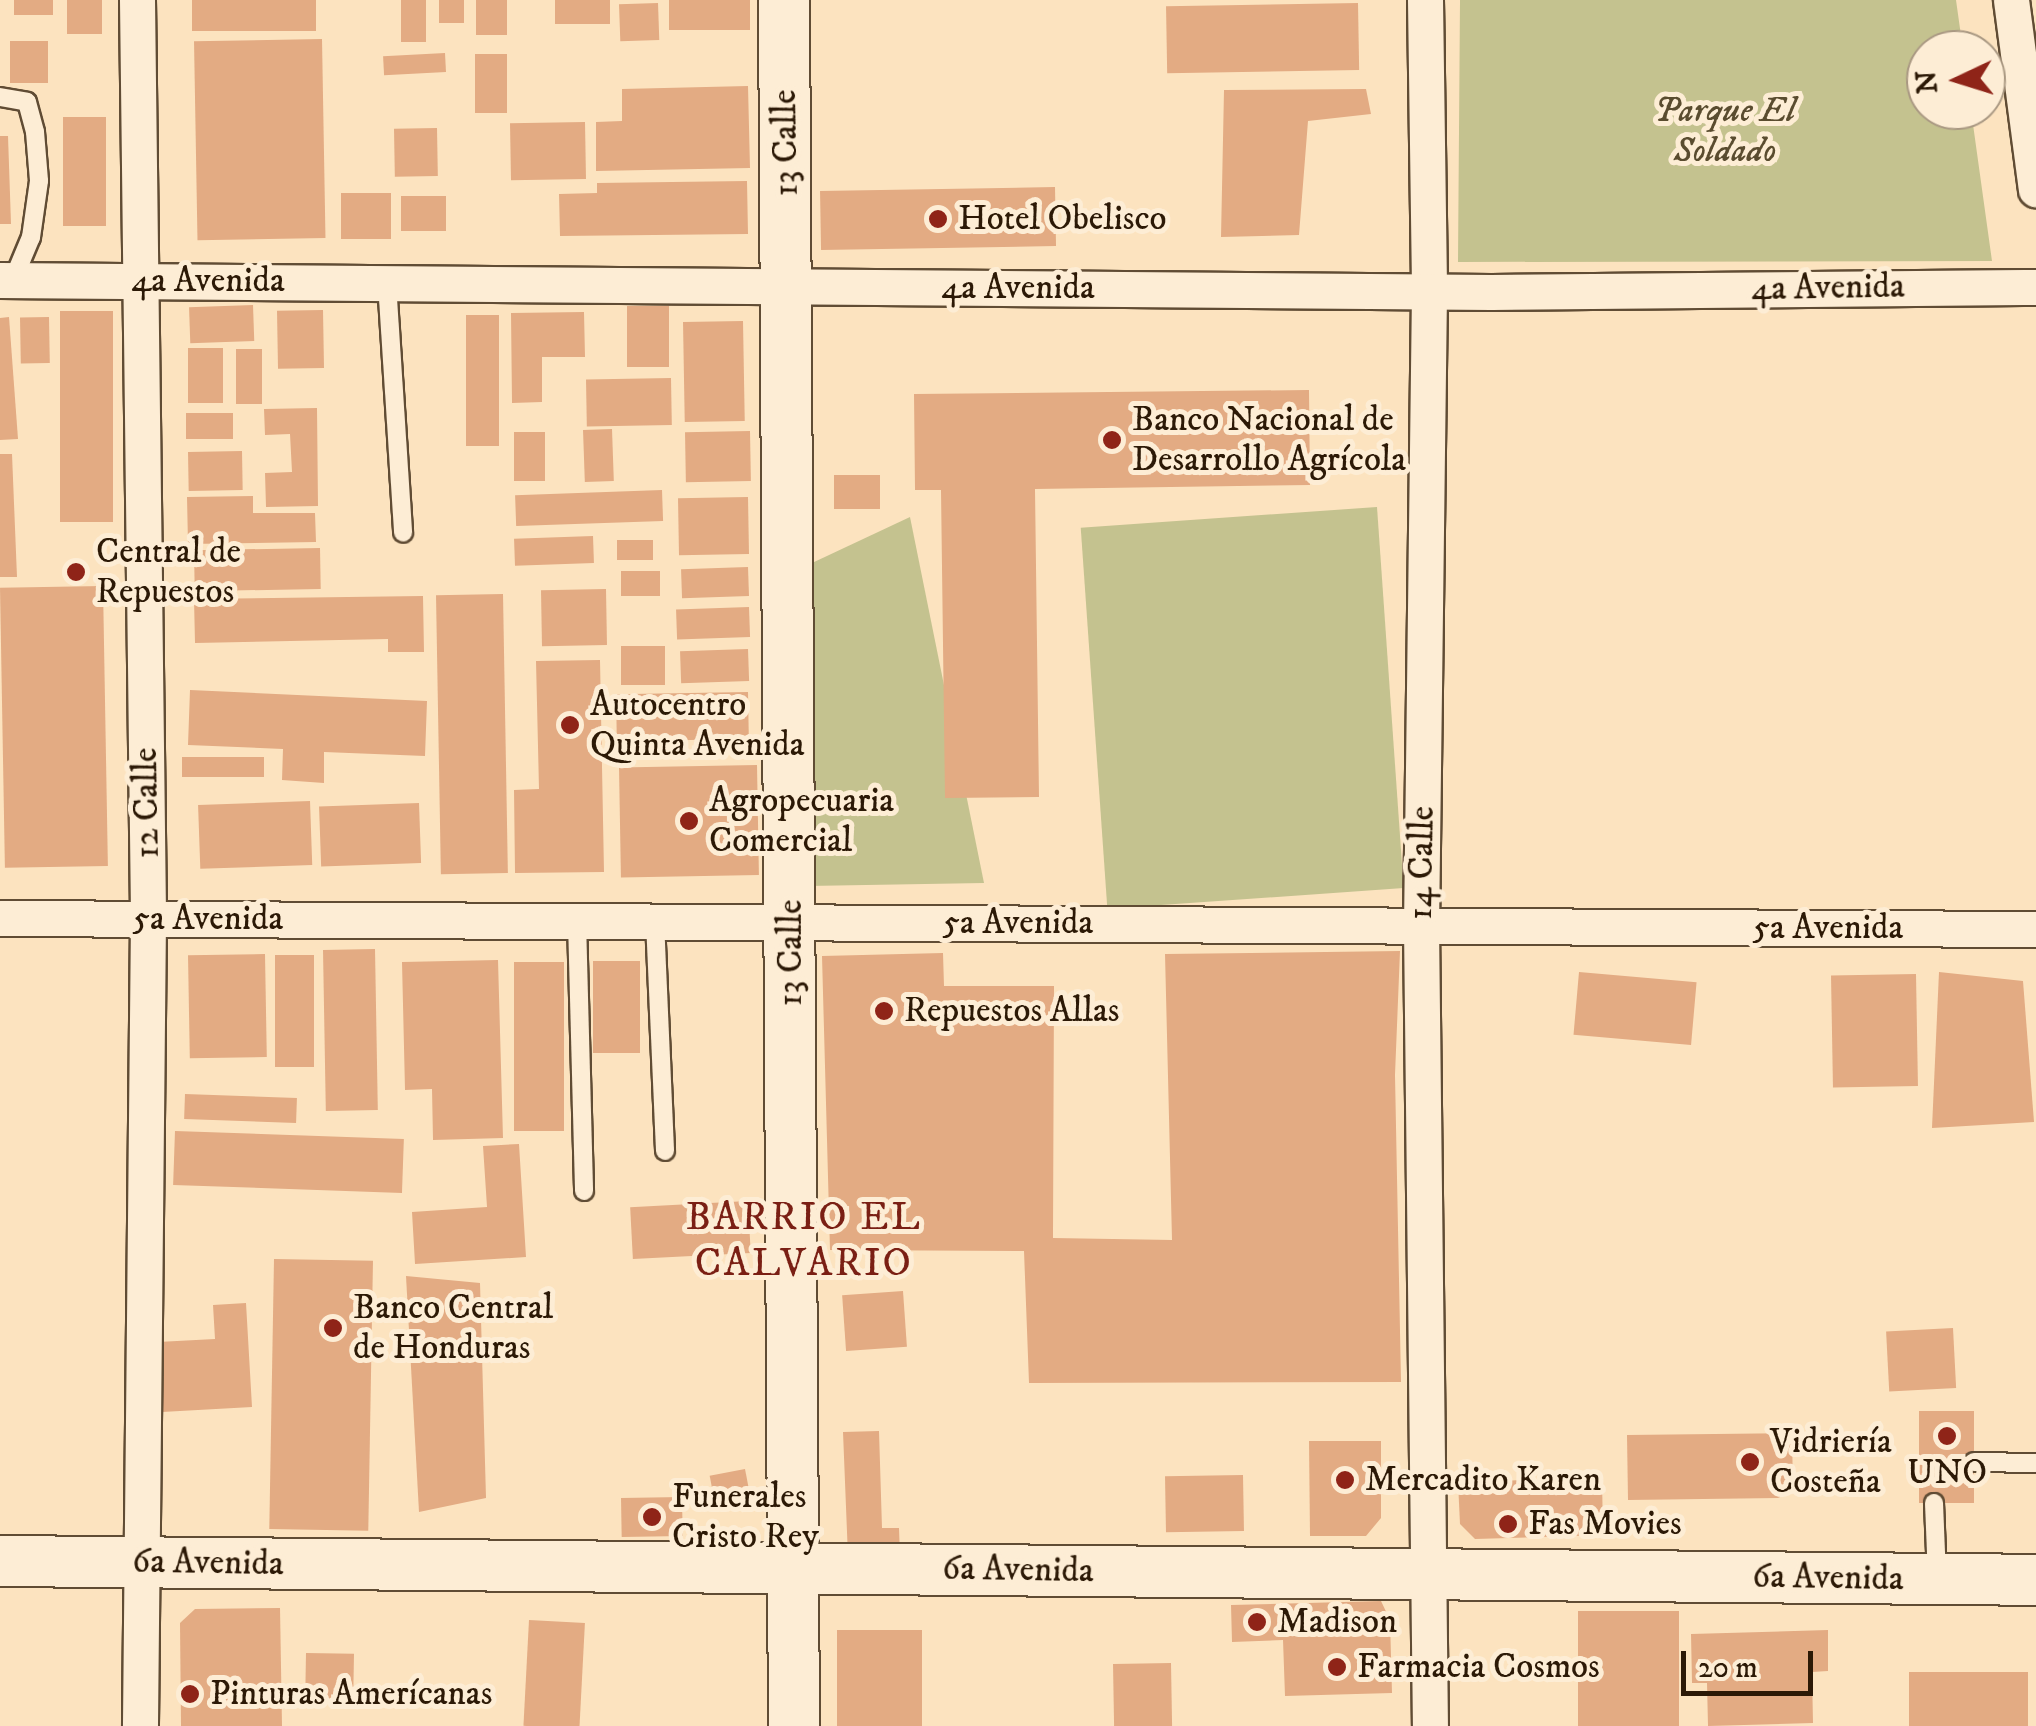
<!DOCTYPE html>
<html>
<head>
<meta charset="utf-8">
<style>
  body { margin:0 }
  #map { position:relative; width:2036px; height:1726px; overflow:hidden; background:#fce3bf; font-family:"IM FELL DW Pica",serif }
  div>[style] { position:absolute }
  [style*='--x'] { left:calc(var(--x)*1px); top:calc(var(--y)*1px); width:calc(var(--w)*1px); rotate:calc(var(--a)*1deg) }
  .green>* { inset:0; background:#c4c28f; transform-origin:0 0 }
  .building>* { inset:0; background:#e3ab83; transform-origin:0 0 }
  .roads { filter:drop-shadow(2px 0 #604c34) drop-shadow(-2px 0 #604c34) drop-shadow(0 2px #604c34) drop-shadow(0 -2px #604c34) }
  .lane>* { height:18px; margin:-9px; padding:0 9px; transform-origin:9px; border-radius:9px; background:#fdedd5 }
  .street>* { height:35px; margin:-17.5px; padding:0 17.5px; transform-origin:17.5px; border-radius:17.5px; background:#fdedd5 }
  .secondary>* { height:50px; margin:-25px; padding:0 25px; transform-origin:25px; border-radius:25px; background:#fdedd5 }
  .dots>* { width:28px; height:28px; translate:-50% -50%; box-sizing:border-box; border:5px solid #fdedd5; border-radius:50% }
  span { translate:-50% -50%; white-space:nowrap; text-align:center; line-height:1.15; -webkit-text-stroke:10px #fdedd5; paint-order:stroke }
  .park-label { font-size:35px; color:#5a4c2f; font-style:italic }
  .street-label { font-size:35px; color:#2c1906 }
  .poi-label { font-size:35px; color:#2c1906 }
  .left { translate:0 -50%; text-align:left }
  .quarter-label { font-size:40px; color:#7a1f14; letter-spacing:2.5px }
  .north { position:absolute; left:1906px; top:30px; width:100px; height:100px; box-sizing:border-box; background:#fdedd5; border:2px solid #a99882; border-radius:50%; rotate:266deg; font-size:28px; font-weight:700; line-height:40px; text-align:center; color:#2c1906 }
  .north::after { content:''; display:block; margin:auto; width:35px; height:45px; background:#8f2418; clip-path:polygon(50% 0,100% 100%,50% 72%,0 100%) }
  .scale { position:absolute; left:1681px; top:1651px; width:132px; height:45px; box-sizing:border-box; border:5px solid #2c1906; border-top:0; padding-left:12px; font-size:30px; line-height:35px; white-space:nowrap; color:#2c1906; -webkit-text-stroke:8px #fdedd5; paint-order:stroke }
</style>
</head>
<body>
<div id="map">
  <div class="green">
    <div style="clip-path:polygon(1460px 0,1956px 0,1963px 50px,1926px 50px,1926px 110px,1971px 110px,1992px 261px,1458px 262px)"></div>
    <div style="left:1377px;top:507px;width:382px;height:297px;rotate:86deg"></div>
    <div style="clip-path:polygon(910px 517px,984px 883px,807px 886px,812px 563px)"></div>
  </div>
  <div class="building">
    <div style="left:14px;top:0;width:39px;height:15px"></div>
    <div style="left:67px;top:0;width:35px;height:34px"></div>
    <div style="left:192px;top:0;width:124px;height:31px"></div>
    <div style="left:401px;top:0;width:25px;height:42px"></div>
    <div style="left:439px;top:0;width:25px;height:23px"></div>
    <div style="left:476px;top:0;width:31px;height:35px"></div>
    <div style="left:555px;top:0;width:55px;height:24px"></div>
    <div style="left:669px;top:0;width:81px;height:30px"></div>
    <div style="left:658px;top:3px;width:37px;height:39px;rotate:88deg"></div>
    <div style="left:1358px;top:3px;width:67px;height:192px;rotate:89deg"></div>
    <div style="left:322px;top:39px;width:199px;height:128px;rotate:89deg"></div>
    <div style="left:10px;top:41px;width:38px;height:42px"></div>
    <div style="left:445px;top:53px;width:19px;height:62px;rotate:87deg"></div>
    <div style="left:475px;top:54px;width:32px;height:59px"></div>
    <div style="clip-path:polygon(748px 86px,750px 168px,596px 171px,596px 122px,622px 121px,622px 89px)"></div>
    <div style="clip-path:polygon(1366px 89px,1371px 114px,1308px 121px,1299px 235px,1221px 237px,1224px 90px)"></div>
    <div style="left:63px;top:117px;width:43px;height:109px"></div>
    <div style="left:585px;top:122px;width:57px;height:75px;rotate:89deg"></div>
    <div style="left:437px;top:128px;width:48px;height:43px;rotate:89deg"></div>
    <div style="clip-path:polygon(0 136px,8px 136px,11px 224px,0 224px)"></div>
    <div style="clip-path:polygon(747px 181px,748px 234px,560px 236px,559px 194px,597px 193px,597px 183px)"></div>
    <div style="left:1055px;top:187px;width:59px;height:235px;rotate:89deg"></div>
    <div style="left:341px;top:193px;width:50px;height:46px"></div>
    <div style="left:446px;top:196px;width:35px;height:45px;rotate:90deg"></div>
    <div style="left:253px;top:305px;width:36px;height:64px;rotate:88deg"></div>
    <div style="left:627px;top:306px;width:42px;height:61px"></div>
    <div style="left:323px;top:310px;width:58px;height:46px;rotate:89deg"></div>
    <div style="left:60px;top:311px;width:53px;height:211px"></div>
    <div style="clip-path:polygon(584px 312px,585px 357px,542px 357px,542px 402px,512px 403px,511px 313px)"></div>
    <div style="left:466px;top:315px;width:33px;height:131px"></div>
    <div style="clip-path:polygon(9px 317px,18px 439px,0 440px,0 318px)"></div>
    <div style="left:49px;top:317px;width:46px;height:29px;rotate:89deg"></div>
    <div style="left:743px;top:321px;width:100px;height:60px;rotate:89deg"></div>
    <div style="left:188px;top:348px;width:35px;height:55px"></div>
    <div style="left:236px;top:349px;width:26px;height:55px"></div>
    <div style="left:671px;top:378px;width:47px;height:85px;rotate:89deg"></div>
    <div style="clip-path:polygon(1309px 390px,1310px 485px,1035px 489px,1039px 797px,945px 798px,941px 490px,915px 490px,914px 394px)"></div>
    <div style="clip-path:polygon(317px 408px,318px 506px,266px 507px,265px 473px,292px 472px,290px 434px,265px 435px,264px 409px)"></div>
    <div style="left:233px;top:413px;width:26px;height:47px;rotate:90deg"></div>
    <div style="left:612px;top:429px;width:52px;height:29px;rotate:88deg"></div>
    <div style="left:750px;top:431px;width:50px;height:65px;rotate:89deg"></div>
    <div style="left:514px;top:432px;width:31px;height:49px"></div>
    <div style="left:242px;top:451px;width:39px;height:54px;rotate:89deg"></div>
    <div style="clip-path:polygon(0 454px,12px 454px,17px 577px,0 577px)"></div>
    <div style="left:834px;top:475px;width:46px;height:34px"></div>
    <div style="left:662px;top:490px;width:31px;height:147px;rotate:88deg"></div>
    <div style="clip-path:polygon(253px 496px,253px 513px,315px 513px,316px 542px,188px 544px,187px 497px)"></div>
    <div style="left:748px;top:497px;width:57px;height:70px;rotate:89deg"></div>
    <div style="left:593px;top:536px;width:27px;height:79px;rotate:88deg"></div>
    <div style="left:617px;top:540px;width:36px;height:20px"></div>
    <div style="left:320px;top:548px;width:41px;height:126px;rotate:89deg"></div>
    <div style="left:748px;top:567px;width:29px;height:67px;rotate:88deg"></div>
    <div style="left:621px;top:571px;width:39px;height:25px"></div>
    <div style="left:103px;top:586px;width:280px;height:103px;rotate:89deg"></div>
    <div style="left:606px;top:589px;width:56px;height:65px;rotate:89deg"></div>
    <div style="left:503px;top:594px;width:279px;height:67px;rotate:89deg"></div>
    <div style="clip-path:polygon(423px 596px,424px 652px,388px 652px,388px 639px,195px 643px,194px 599px)"></div>
    <div style="left:749px;top:607px;width:30px;height:73px;rotate:88deg"></div>
    <div style="left:621px;top:646px;width:44px;height:39px"></div>
    <div style="left:748px;top:649px;width:32px;height:68px;rotate:88deg"></div>
    <div style="clip-path:polygon(600px 660px,604px 872px,515px 873px,514px 790px,539px 789px,536px 661px)"></div>
    <div style="clip-path:polygon(190px 690px,427px 701px,425px 756px,324px 752px,324px 783px,282px 780px,283px 749px,188px 745px)"></div>
    <div style="left:748px;top:692px;width:47px;height:132px;rotate:89deg"></div>
    <div style="left:264px;top:757px;width:20px;height:82px;rotate:90deg"></div>
    <div style="left:757px;top:765px;width:110px;height:138px;rotate:89deg"></div>
    <div style="left:310px;top:801px;width:64px;height:112px;rotate:88deg"></div>
    <div style="left:419px;top:803px;width:60px;height:100px;rotate:88deg"></div>
    <div style="left:375px;top:949px;width:161px;height:52px;rotate:89deg"></div>
    <div style="clip-path:polygon(1400px 951px,1395px 1075px,1401px 1382px,1029px 1383px,1024px 1251px,830px 1250px,822px 956px,943px 953px,944px 986px,1054px 986px,1053px 1238px,1172px 1240px,1165px 954px)"></div>
    <div style="left:265px;top:954px;width:103px;height:77px;rotate:89deg"></div>
    <div style="left:275px;top:955px;width:39px;height:112px"></div>
    <div style="clip-path:polygon(498px 960px,503px 1138px,433px 1140px,432px 1089px,405px 1090px,402px 962px)"></div>
    <div style="left:593px;top:961px;width:47px;height:92px"></div>
    <div style="left:514px;top:962px;width:50px;height:169px"></div>
    <div style="left:1579px;top:972px;width:118px;height:63px;rotate:5deg"></div>
    <div style="clip-path:polygon(1939px 972px,2023px 981px,2034px 1122px,1932px 1128px)"></div>
    <div style="left:1916px;top:974px;width:112px;height:85px;rotate:89deg"></div>
    <div style="left:185px;top:1094px;width:112px;height:25px;rotate:2deg"></div>
    <div style="left:175px;top:1131px;width:229px;height:54px;rotate:2deg"></div>
    <div style="clip-path:polygon(519px 1144px,526px 1257px,415px 1264px,412px 1212px,487px 1207px,483px 1146px)"></div>
    <div style="left:748px;top:1201px;width:52px;height:118px;rotate:87deg"></div>
    <div style="left:274px;top:1259px;width:99px;height:270px;rotate:1deg"></div>
    <div style="clip-path:polygon(406px 1276px,480px 1283px,486px 1498px,419px 1512px)"></div>
    <div style="left:903px;top:1291px;width:56px;height:61px;rotate:86deg"></div>
    <div style="clip-path:polygon(246px 1303px,252px 1407px,162px 1412px,158px 1342px,215px 1339px,213px 1305px)"></div>
    <div style="left:1953px;top:1328px;width:60px;height:67px;rotate:87deg"></div>
    <div style="left:1919px;top:1411px;width:55px;height:92px"></div>
    <div style="clip-path:polygon(879px 1431px,882px 1528px,899px 1528px,900px 1556px,848px 1557px,843px 1432px)"></div>
    <div style="clip-path:polygon(1792px 1433px,1793px 1491px,1778px 1498px,1628px 1500px,1627px 1435px)"></div>
    <div style="clip-path:polygon(1309px 1441px,1381px 1441px,1381px 1518px,1366px 1536px,1310px 1536px)"></div>
    <div style="left:745px;top:1469px;width:33px;height:36px;rotate:79deg"></div>
    <div style="left:1243px;top:1475px;width:56px;height:78px;rotate:89deg"></div>
    <div style="clip-path:polygon(1602px 1478px,1603px 1535px,1475px 1539px,1460px 1524px,1458px 1482px)"></div>
    <div style="left:682px;top:1497px;width:39px;height:61px;rotate:89deg"></div>
    <div style="clip-path:polygon(1381px 1601px,1390px 1620px,1392px 1693px,1285px 1696px,1283px 1640px,1232px 1642px,1231px 1605px)"></div>
    <div style="clip-path:polygon(280px 1608px,282px 1726px,181px 1726px,180px 1623px,195px 1609px)"></div>
    <div style="left:1578px;top:1611px;width:101px;height:115px"></div>
    <div style="left:529px;top:1620px;width:56px;height:106px;rotate:3deg"></div>
    <div style="left:837px;top:1630px;width:85px;height:96px"></div>
    <div style="clip-path:polygon(1828px 1630px,1828px 1671px,1812px 1672px,1813px 1723px,1708px 1726px,1707px 1683px,1692px 1683px,1691px 1634px)"></div>
    <div style="left:306px;top:1653px;width:48px;height:46px;rotate:1deg"></div>
    <div style="left:1171px;top:1663px;width:63px;height:58px;rotate:89deg"></div>
    <div style="left:1909px;top:1672px;width:119px;height:54px"></div>
  </div>
  <div class="roads">
    <div class="lane">
      <div style="--x:0;--y:97;--w:27;--a:10"></div>
      <div style="--x:27;--y:102;--w:31;--a:75"></div>
      <div style="--x:35;--y:132;--w:49;--a:85.3"></div>
      <div style="--x:39;--y:181;--w:57;--a:98.1"></div>
      <div style="--x:31;--y:237;--w:47;--a:112.7"></div>
      <div style="--x:387;--y:283;--w:250;--a:86.3"></div>
      <div style="--x:577;--y:921;--w:270;--a:88.5"></div>
      <div style="--x:655;--y:921;--w:230;--a:87.5"></div>
      <div style="--x:1974;--y:1462;--w:62;--a:0.9"></div>
      <div style="--x:1934;--y:1503;--w:74;--a:87.7"></div>
    </div>
    <div class="street">
      <div style="--x:137;--y:0;--w:919;--a:89.31"></div>
      <div style="--x:148;--y:919;--w:807;--a:90.57"></div>
      <div style="--x:1425;--y:0;--w:291;--a:89.2"></div>
      <div style="--x:1429;--y:291;--w:634;--a:90.72"></div>
      <div style="--x:1421;--y:925;--w:801;--a:89.36"></div>
      <div style="--x:2011;--y:0;--w:191;--a:82.5"></div>
      <div style="--x:0;--y:280;--w:1491;--a:0.46"></div>
      <div style="--x:1491;--y:292;--w:545;--a:-0.53"></div>
      <div style="--x:0;--y:918;--w:2036;--a:0.31"></div>
    </div>
    <div class="secondary">
      <div style="--x:784;--y:0;--w:1726;--a:89.67"></div>
      <div style="--x:0;--y:1561;--w:2036;--a:0.53"></div>
    </div>
  </div>
  <div class="dots">
    <div style="left:938px;top:219px;background:#8f2418"></div>
    <div style="left:1112px;top:440px;background:#8f2418"></div>
    <div style="left:76px;top:572px;background:#8f2418"></div>
    <div style="left:570px;top:725px;background:#8f2418"></div>
    <div style="left:689px;top:821px;background:#8f2418"></div>
    <div style="left:884px;top:1011px;background:#8f2418"></div>
    <div style="left:333px;top:1328px;background:#8f2418"></div>
    <div style="left:1947px;top:1436px;background:#8f2418"></div>
    <div style="left:1750px;top:1462px;background:#8f2418"></div>
    <div style="left:1345px;top:1480px;background:#8f2418"></div>
    <div style="left:652px;top:1517px;background:#8f2418"></div>
    <div style="left:1508px;top:1524px;background:#8f2418"></div>
    <div style="left:1257px;top:1622px;background:#8f2418"></div>
    <div style="left:1337px;top:1667px;background:#8f2418"></div>
    <div style="left:190px;top:1694px;background:#8f2418"></div>
  </div>
  <div class="park-label">
    <span style="left:1725px;top:131px">Parque El<br>Soldado</span>
  </div>
  <div class="street-label">
    <span style="left:786px;top:143px;rotate:-91deg">13 Calle</span>
    <span style="left:208px;top:281px">4a Avenida</span>
    <span style="left:1018px;top:288px">4a Avenida</span>
    <span style="left:1828px;top:288px;rotate:-1deg">4a Avenida</span>
    <span style="left:147px;top:803px;rotate:-91deg">12 Calle</span>
    <span style="left:1422px;top:863px;rotate:-89deg">14 Calle</span>
    <span style="left:208px;top:919px">5a Avenida</span>
    <span style="left:1018px;top:923px">5a Avenida</span>
    <span style="left:1828px;top:928px">5a Avenida</span>
    <span style="left:791px;top:953px;rotate:-90deg">13 Calle</span>
    <span style="left:208px;top:1563px;rotate:1deg">6a Avenida</span>
    <span style="left:1018px;top:1570px;rotate:1deg">6a Avenida</span>
    <span style="left:1828px;top:1578px;rotate:1deg">6a Avenida</span>
  </div>
  <div class="poi-label">
    <span class="left" style="left:958px;top:219px">Hotel Obelisco</span>
    <span class="left" style="left:1132px;top:440px">Banco Nacional de<br>Desarrollo Agrícola</span>
    <span class="left" style="left:96px;top:572px">Central de<br>Repuestos</span>
    <span class="left" style="left:590px;top:725px">Autocentro<br>Quinta Avenida</span>
    <span class="left" style="left:709px;top:821px">Agropecuaria<br>Comercial</span>
    <span class="left" style="left:904px;top:1011px">Repuestos Allas</span>
    <span class="left" style="left:353px;top:1328px">Banco Central<br>de Honduras</span>
    <span class="left" style="left:1770px;top:1462px">Vidriería<br>Costeña</span>
    <span style="left:1947px;top:1473px">UNO</span>
    <span class="left" style="left:1365px;top:1480px">Mercadito Karen</span>
    <span class="left" style="left:672px;top:1517px">Funerales<br>Cristo Rey</span>
    <span class="left" style="left:1528px;top:1524px">Fas Movies</span>
    <span class="left" style="left:1277px;top:1622px">Madison</span>
    <span class="left" style="left:1357px;top:1667px">Farmacia Cosmos</span>
    <span class="left" style="left:210px;top:1694px">Pinturas Amerícanas</span>
  </div>
  <div class="quarter-label">
    <span style="left:804px;top:1241px">BARRIO EL<br>CALVARIO</span>
  </div>
  <div class="north">N</div>
  <div class="scale">20 m</div>
</div>
</body>
</html>
